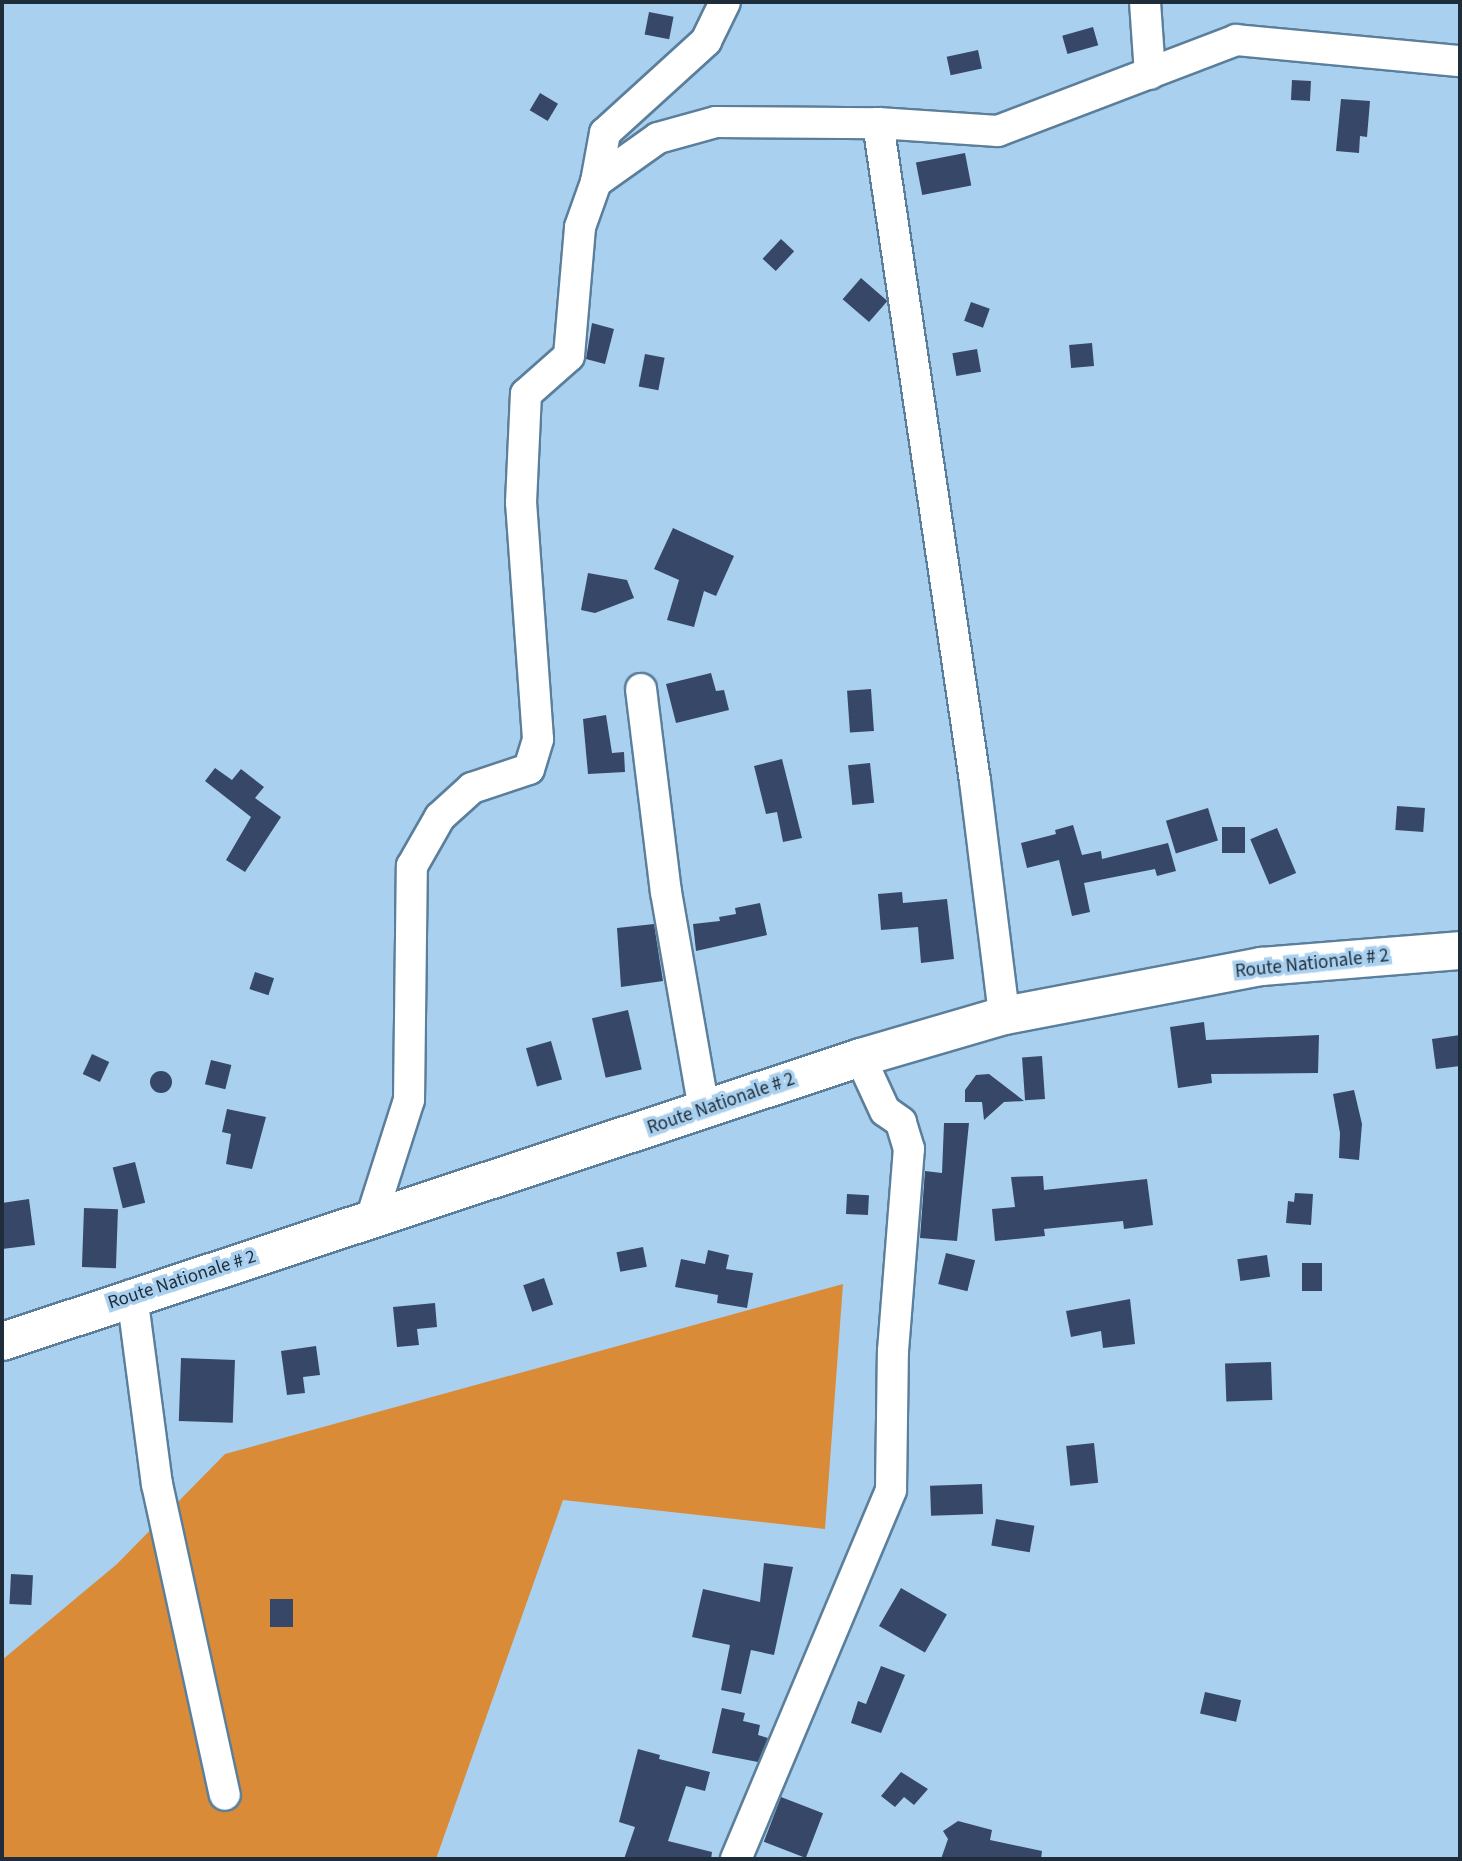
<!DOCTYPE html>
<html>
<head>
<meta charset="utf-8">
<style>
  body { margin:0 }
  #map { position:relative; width:1462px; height:1861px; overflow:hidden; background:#aad0ef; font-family:"Source Sans 3",sans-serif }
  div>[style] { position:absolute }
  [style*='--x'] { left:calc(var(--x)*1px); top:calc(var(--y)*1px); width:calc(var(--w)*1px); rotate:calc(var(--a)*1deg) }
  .green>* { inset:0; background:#da8b38 }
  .building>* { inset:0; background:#374768; transform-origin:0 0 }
  .round { border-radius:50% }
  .roads { filter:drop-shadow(2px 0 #5b7f9b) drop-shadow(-2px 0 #5b7f9b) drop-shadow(0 2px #5b7f9b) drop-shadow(0 -2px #5b7f9b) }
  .minor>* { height:30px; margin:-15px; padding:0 15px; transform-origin:15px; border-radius:15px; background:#fff }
  .major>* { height:37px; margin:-18.5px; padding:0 18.5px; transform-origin:18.5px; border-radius:18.5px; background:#fff }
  span { translate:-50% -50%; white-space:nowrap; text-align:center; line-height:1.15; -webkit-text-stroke:7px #aad0ef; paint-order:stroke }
  .street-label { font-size:19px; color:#1e2d39 }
  .frame { position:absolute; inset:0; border:4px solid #1e2d39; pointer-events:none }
</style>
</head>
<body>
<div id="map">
  <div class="green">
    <div style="clip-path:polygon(843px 1284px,825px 1529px,563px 1500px,436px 1859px,2px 1859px,2px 1660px,117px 1564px,225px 1454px)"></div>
  </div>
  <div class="building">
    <div style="left:649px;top:12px;width:25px;height:23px;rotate:11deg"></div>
    <div style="left:1093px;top:27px;width:19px;height:32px;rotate:74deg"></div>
    <div style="left:978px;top:50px;width:19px;height:32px;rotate:78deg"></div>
    <div style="left:1292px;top:80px;width:19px;height:20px;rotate:3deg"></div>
    <div style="left:540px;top:93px;width:21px;height:20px;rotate:31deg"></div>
    <div style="clip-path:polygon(1341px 99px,1370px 101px,1367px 137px,1360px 136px,1359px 153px,1336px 151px)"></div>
    <div style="left:965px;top:153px;width:33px;height:50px;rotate:79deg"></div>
    <div style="left:781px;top:239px;width:18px;height:27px;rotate:43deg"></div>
    <div style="left:861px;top:278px;width:35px;height:28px;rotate:41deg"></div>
    <div style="left:971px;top:302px;width:20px;height:20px;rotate:20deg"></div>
    <div style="clip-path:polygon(592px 323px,614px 329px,605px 364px,586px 359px)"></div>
    <div style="left:1092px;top:343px;width:23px;height:23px;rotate:85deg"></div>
    <div style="left:977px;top:349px;width:23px;height:25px;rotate:80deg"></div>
    <div style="left:645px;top:354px;width:20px;height:33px;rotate:11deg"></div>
    <div style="clip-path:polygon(673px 528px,734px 556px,716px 596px,704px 591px,694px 627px,667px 620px,679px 580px,654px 569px)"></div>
    <div style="clip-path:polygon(588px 573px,627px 580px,634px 598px,595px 613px,581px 610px)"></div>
    <div style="clip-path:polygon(711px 673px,716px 691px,724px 690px,729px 710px,676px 723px,666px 684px)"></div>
    <div style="left:871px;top:689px;width:42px;height:24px;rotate:86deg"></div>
    <div style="clip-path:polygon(606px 715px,612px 753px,624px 752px,625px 772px,588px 774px,583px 719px)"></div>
    <div style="clip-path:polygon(782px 759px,802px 838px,783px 842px,777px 812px,766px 814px,754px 766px)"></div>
    <div style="left:870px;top:763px;width:40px;height:22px;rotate:84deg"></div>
    <div style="clip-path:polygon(215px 768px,232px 780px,241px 769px,264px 787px,255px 798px,281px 817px,245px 872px,226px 860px,251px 817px,205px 781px)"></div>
    <div style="left:1397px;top:806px;width:28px;height:24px;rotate:4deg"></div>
    <div style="left:1208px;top:808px;width:34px;height:44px;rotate:73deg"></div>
    <div style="clip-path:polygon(1073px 825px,1082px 855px,1101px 851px,1102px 859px,1168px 843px,1176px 871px,1157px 876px,1155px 869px,1084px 883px,1090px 912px,1072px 916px,1059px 860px,1027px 868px,1021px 843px,1056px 834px,1055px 830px)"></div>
    <div style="left:1222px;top:827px;width:23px;height:26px"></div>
    <div style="left:1277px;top:828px;width:49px;height:29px;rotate:67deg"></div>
    <div style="clip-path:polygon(902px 892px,903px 903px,947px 899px,954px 959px,921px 963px,918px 927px,881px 930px,878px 894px)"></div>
    <div style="clip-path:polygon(760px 903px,767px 935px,696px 951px,693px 924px,720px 921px,719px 917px,736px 914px,735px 908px)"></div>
    <div style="clip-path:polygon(654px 924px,663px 981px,621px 987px,617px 928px)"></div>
    <div style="left:255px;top:972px;width:20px;height:18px;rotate:18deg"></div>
    <div style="left:628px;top:1010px;width:61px;height:37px;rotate:77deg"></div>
    <div style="clip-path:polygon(1204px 1022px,1206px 1040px,1319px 1035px,1318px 1073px,1211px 1074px,1212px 1083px,1178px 1088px,1170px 1027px)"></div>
    <div style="clip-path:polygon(1460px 1035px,1460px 1066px,1436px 1069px,1432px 1039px)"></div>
    <div style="left:551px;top:1041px;width:40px;height:26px;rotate:74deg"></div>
    <div style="left:92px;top:1054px;width:19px;height:22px;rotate:25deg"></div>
    <div style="left:1042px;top:1056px;width:43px;height:20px;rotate:86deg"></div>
    <div style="left:211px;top:1060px;width:21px;height:25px;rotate:14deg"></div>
    <div class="round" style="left:150px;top:1071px;width:22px;height:22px"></div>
    <div style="clip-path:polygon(989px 1074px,1024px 1101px,1004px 1102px,984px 1120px,982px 1102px,965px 1102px,965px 1090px,976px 1075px)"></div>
    <div style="clip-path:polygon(1354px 1090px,1362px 1124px,1359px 1160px,1339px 1158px,1340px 1133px,1333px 1094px)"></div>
    <div style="clip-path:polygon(227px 1109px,266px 1117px,252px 1169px,226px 1164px,231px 1134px,222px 1132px)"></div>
    <div style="clip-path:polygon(944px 1123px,969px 1123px,957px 1241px,920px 1238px,925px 1171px,942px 1173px)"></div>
    <div style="left:135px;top:1162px;width:42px;height:23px;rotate:76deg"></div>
    <div style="clip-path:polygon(1043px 1176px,1044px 1190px,1147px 1179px,1153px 1225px,1124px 1229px,1123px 1221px,1044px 1229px,1045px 1236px,995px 1241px,992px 1209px,1015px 1207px,1011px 1177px)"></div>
    <div style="clip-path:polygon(1295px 1193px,1313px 1194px,1311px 1225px,1286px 1223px,1288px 1201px,1294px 1202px)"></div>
    <div style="left:847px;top:1194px;width:22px;height:20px;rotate:3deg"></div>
    <div style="clip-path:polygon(29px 1199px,35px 1245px,2px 1249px,2px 1203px)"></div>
    <div style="left:84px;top:1208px;width:34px;height:59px;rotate:2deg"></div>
    <div style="left:643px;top:1247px;width:20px;height:27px;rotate:79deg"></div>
    <div style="clip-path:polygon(708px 1250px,729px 1255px,726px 1269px,753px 1273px,747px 1308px,717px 1303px,718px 1295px,675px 1287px,681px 1259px,705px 1264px)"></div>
    <div style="left:946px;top:1253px;width:30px;height:32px;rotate:14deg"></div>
    <div style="left:1267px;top:1255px;width:22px;height:30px;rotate:82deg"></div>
    <div style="left:1302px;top:1263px;width:20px;height:28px"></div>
    <div style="left:544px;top:1278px;width:28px;height:22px;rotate:71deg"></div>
    <div style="clip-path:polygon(1130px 1299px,1135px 1344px,1103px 1348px,1101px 1331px,1071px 1337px,1066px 1311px)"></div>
    <div style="clip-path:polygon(435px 1303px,437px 1327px,417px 1329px,419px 1345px,397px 1347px,393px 1307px)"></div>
    <div style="clip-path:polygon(316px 1346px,320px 1375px,303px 1377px,305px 1393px,287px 1395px,281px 1351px)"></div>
    <div style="left:181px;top:1358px;width:54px;height:63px;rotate:2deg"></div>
    <div style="left:1271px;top:1362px;width:38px;height:46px;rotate:88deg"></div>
    <div style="left:1094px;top:1443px;width:40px;height:28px;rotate:84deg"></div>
    <div style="left:982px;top:1484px;width:30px;height:52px;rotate:88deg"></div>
    <div style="left:996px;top:1519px;width:39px;height:27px;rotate:10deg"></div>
    <div style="clip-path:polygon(764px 1563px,793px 1567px,774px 1655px,751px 1650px,741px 1694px,721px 1690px,730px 1645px,692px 1637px,703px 1589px,760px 1602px)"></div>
    <div style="left:11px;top:1574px;width:22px;height:30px;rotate:3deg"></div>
    <div style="left:901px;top:1588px;width:53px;height:44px;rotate:30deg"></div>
    <div style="left:270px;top:1599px;width:23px;height:28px"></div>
    <div style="clip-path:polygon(881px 1666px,905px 1675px,881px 1733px,851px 1723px,858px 1701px,866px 1704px)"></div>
    <div style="left:1205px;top:1692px;width:37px;height:22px;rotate:13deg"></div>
    <div style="clip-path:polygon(722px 1708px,745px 1713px,743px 1721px,760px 1725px,758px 1735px,768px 1738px,758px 1762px,712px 1753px)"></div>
    <div style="clip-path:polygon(638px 1749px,660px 1755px,659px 1759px,710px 1772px,705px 1791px,686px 1786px,668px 1841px,712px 1852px,711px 1859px,624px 1859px,635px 1827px,619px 1822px)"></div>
    <div style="clip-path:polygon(901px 1772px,928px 1789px,914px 1805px,904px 1797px,895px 1807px,881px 1796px)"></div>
    <div style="left:781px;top:1797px;width:45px;height:48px;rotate:21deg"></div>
    <div style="clip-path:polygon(958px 1821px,992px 1830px,990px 1840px,1042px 1851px,1041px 1859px,941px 1859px,948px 1839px,943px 1831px)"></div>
  </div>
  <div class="roads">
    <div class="minor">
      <div style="--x:1145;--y:2;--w:72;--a:86"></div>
      <div style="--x:878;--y:123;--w:665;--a:81.61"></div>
      <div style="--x:975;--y:781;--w:236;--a:82.9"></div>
      <div style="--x:596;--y:182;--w:50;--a:-79.6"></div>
      <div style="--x:605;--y:133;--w:137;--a:-42.3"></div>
      <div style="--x:706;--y:41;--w:43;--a:-64"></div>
      <div style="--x:641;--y:689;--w:205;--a:83"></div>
      <div style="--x:666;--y:892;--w:220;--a:80.1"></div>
      <div style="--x:370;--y:1222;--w:128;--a:-72.3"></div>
      <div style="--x:409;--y:1100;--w:234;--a:-89.3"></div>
      <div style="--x:412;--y:866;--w:56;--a:-60.3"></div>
      <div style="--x:440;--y:817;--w:43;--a:-42.2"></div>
      <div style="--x:472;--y:788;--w:60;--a:-18.4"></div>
      <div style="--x:529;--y:769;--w:31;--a:-73"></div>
      <div style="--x:538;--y:739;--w:237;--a:-94.1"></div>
      <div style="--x:521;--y:503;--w:109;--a:-87.4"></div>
      <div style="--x:526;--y:394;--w:57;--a:-41.5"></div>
      <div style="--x:569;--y:356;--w:129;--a:-85.1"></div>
      <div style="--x:580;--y:227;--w:48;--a:-70.4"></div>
      <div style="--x:596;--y:182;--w:76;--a:-35.4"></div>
      <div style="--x:658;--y:138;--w:60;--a:-15.4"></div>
      <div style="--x:716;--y:122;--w:162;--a:0.4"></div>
      <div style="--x:878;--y:123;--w:120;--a:3.8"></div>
      <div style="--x:998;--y:131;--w:255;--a:-20.9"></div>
      <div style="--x:1236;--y:40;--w:225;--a:5.4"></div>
      <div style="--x:132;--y:1295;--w:191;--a:82.5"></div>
      <div style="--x:157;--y:1484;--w:318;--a:77.7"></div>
      <div style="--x:736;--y:1859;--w:400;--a:-67.2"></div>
      <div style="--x:891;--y:1490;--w:139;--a:-89.2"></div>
      <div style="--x:893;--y:1351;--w:203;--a:-85.5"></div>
      <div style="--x:909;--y:1149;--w:28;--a:-107"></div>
      <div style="--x:901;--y:1122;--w:19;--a:-145"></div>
      <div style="--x:885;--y:1111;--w:60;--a:-114.8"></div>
    </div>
    <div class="major">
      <div style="--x:2;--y:1341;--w:904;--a:-18.31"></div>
      <div style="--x:860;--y:1057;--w:150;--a:-16.3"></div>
      <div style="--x:1004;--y:1015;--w:262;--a:-10.8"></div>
      <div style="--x:1261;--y:966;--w:200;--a:-4.6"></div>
    </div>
  </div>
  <div class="street-label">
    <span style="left:1312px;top:964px;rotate:-6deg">Route Nationale # 2</span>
    <span style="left:721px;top:1104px;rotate:-19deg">Route Nationale # 2</span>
    <span style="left:182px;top:1280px;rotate:-18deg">Route Nationale # 2</span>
  </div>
  <div class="frame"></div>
</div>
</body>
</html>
